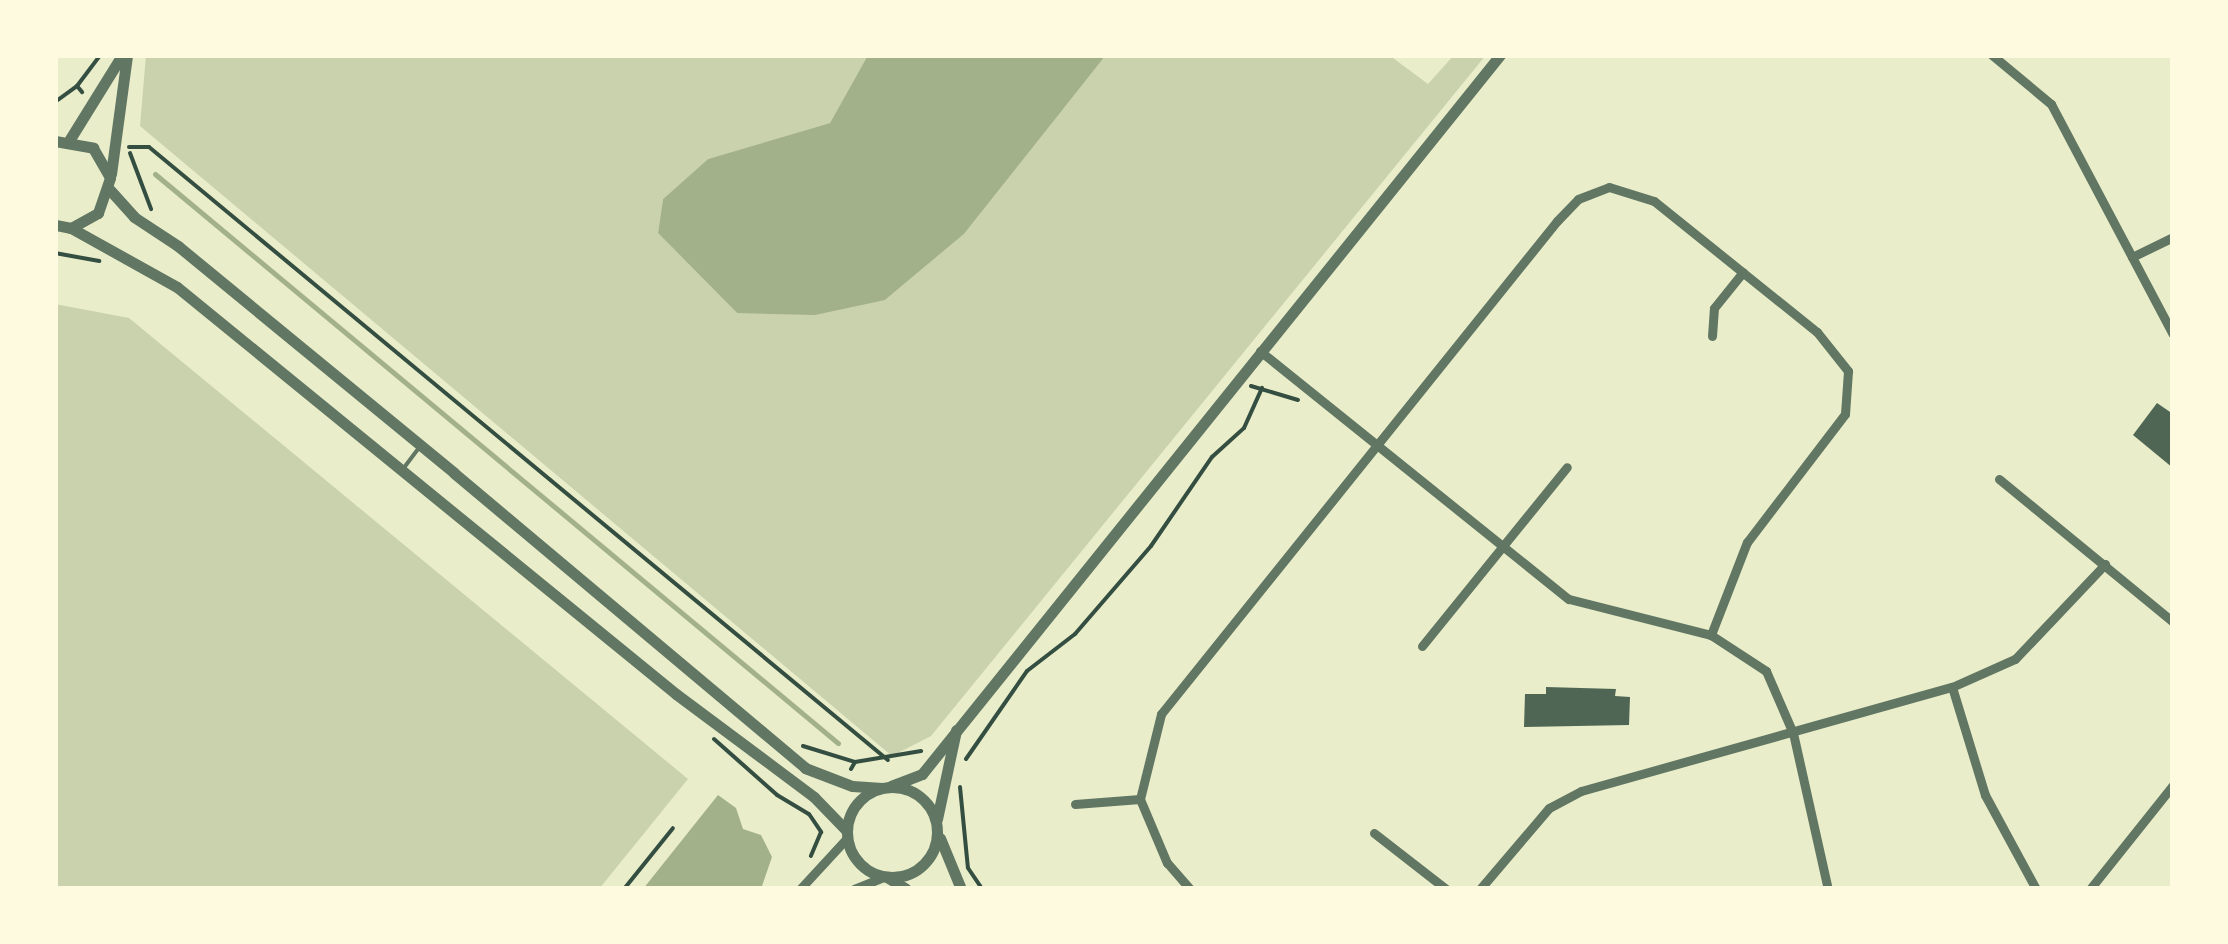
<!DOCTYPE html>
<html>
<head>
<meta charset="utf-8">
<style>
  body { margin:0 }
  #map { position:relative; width:2228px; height:944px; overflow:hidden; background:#e9edc9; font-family:"Open Sans",sans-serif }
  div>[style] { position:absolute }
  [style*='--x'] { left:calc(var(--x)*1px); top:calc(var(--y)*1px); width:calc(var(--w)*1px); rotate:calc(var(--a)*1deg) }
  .green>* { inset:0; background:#cad2ad }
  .water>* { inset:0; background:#a3b18a }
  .stream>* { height:5px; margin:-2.5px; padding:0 2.5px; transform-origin:2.5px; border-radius:2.5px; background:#a3b18a }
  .building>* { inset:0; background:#4f6655 }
  .path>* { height:4px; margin:-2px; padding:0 2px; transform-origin:2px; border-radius:2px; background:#344e41 }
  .service>* { height:4px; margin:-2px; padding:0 2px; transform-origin:2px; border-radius:2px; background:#617663 }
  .minor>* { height:9px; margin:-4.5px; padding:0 4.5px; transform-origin:4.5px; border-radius:4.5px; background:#617663 }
  .tertiary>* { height:11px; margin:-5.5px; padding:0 5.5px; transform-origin:5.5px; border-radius:5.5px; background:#617663 }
  .tertiary>.ring { margin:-5.5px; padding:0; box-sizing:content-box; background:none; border:11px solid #617663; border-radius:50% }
  span { translate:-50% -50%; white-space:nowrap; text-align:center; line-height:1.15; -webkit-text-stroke:10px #fefae0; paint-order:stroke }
  .frame { position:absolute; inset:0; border:58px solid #fefae0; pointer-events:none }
</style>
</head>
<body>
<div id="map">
  <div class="green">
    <div style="clip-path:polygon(146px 55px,868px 55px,830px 123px,708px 159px,663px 199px,658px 233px,737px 313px,885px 300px,964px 234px,1106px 55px,1389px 55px,1428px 84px,1454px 55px,1486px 55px,931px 736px,892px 756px,140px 126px)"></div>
    <div style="clip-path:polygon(55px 304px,129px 318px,688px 779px,599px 889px,55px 889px)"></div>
  </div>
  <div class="water">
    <div style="clip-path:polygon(868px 55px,1106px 55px,964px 234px,885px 300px,815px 315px,737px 313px,658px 233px,663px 199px,708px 159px,830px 123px)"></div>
    <div style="clip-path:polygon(718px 795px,736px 808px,743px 829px,761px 835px,772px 857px,761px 889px,643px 889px)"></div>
  </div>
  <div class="stream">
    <div style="--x:155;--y:174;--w:889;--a:39.8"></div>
  </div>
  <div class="building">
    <div style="clip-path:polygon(2157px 403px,2173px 414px,2173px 468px,2133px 435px)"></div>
    <div style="clip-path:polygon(1546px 687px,1616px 689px,1615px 696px,1630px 697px,1629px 725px,1524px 727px,1525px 694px,1546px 694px)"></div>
  </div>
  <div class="path">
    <div style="--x:77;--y:86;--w:39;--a:-53"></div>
    <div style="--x:55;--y:102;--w:27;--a:-36"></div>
    <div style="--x:77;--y:86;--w:8;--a:50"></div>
    <div style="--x:129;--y:147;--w:20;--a:0"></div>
    <div style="--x:149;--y:147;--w:960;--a:39.68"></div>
    <div style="--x:130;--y:153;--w:60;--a:69.4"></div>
    <div style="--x:55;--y:253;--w:45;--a:10.3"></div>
    <div style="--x:1251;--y:386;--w:49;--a:16.6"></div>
    <div style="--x:714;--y:739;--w:84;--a:41.6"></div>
    <div style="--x:777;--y:795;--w:37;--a:31"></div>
    <div style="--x:809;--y:814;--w:22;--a:56"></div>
    <div style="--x:821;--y:832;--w:26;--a:113"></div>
    <div style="--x:803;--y:746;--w:54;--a:17.1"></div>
    <div style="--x:966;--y:759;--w:107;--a:-55.3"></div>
    <div style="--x:1027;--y:671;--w:61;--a:-37.6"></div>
    <div style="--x:1075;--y:634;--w:116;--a:-49.2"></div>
    <div style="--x:1151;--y:546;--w:108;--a:-55.6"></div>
    <div style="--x:1212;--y:457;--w:43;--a:-42.2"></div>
    <div style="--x:1244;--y:428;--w:44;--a:-65.8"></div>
    <div style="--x:851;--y:769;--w:8;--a:-60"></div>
    <div style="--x:855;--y:762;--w:67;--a:-9.5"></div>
    <div style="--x:960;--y:787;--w:81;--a:84.4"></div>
    <div style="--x:968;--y:868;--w:25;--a:56"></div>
    <div style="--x:624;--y:889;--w:78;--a:-51.2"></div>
  </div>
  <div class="service">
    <div style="--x:403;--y:469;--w:25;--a:-53"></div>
  </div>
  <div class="minor">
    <div style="--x:1992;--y:55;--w:77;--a:39.7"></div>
    <div style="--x:2051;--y:104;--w:260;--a:62.1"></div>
    <div style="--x:2132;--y:257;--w:46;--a:-26"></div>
    <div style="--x:1712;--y:336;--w:28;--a:-86"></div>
    <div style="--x:1714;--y:308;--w:46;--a:-51.1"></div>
    <div style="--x:1260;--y:351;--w:396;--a:38.8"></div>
    <div style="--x:1569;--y:599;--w:146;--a:14.2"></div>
    <div style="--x:1711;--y:635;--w:66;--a:33.2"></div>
    <div style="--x:1766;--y:671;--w:68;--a:66.5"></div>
    <div style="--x:1793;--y:733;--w:160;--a:77.4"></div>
    <div style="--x:1999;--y:479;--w:225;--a:39.4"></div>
    <div style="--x:1422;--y:646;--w:230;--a:-51"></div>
    <div style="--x:1952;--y:687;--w:113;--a:73"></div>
    <div style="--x:1985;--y:795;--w:107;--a:61.5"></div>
    <div style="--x:1075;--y:804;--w:65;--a:-4.4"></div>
    <div style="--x:1374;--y:833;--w:91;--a:37.9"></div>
    <div style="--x:800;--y:889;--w:69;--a:-47.3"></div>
    <div style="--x:854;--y:889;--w:31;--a:-22"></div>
    <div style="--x:1190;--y:889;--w:35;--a:-131"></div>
    <div style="--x:1167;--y:863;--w:69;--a:-112.9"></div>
    <div style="--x:1140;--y:799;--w:88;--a:-76.1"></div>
    <div style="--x:1161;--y:714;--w:632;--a:-51.23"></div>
    <div style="--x:1557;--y:221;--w:30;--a:-46"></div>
    <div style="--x:1578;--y:199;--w:33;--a:-21"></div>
    <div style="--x:1609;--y:187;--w:47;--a:17.3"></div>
    <div style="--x:1654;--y:201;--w:209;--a:38.8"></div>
    <div style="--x:1817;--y:332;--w:50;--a:51.5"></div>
    <div style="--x:1848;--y:371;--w:43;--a:94"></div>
    <div style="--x:1845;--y:414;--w:161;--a:127.4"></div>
    <div style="--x:1747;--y:542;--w:100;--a:111.2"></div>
    <div style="--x:1480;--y:889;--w:106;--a:-49.6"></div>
    <div style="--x:1549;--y:808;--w:36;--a:-28"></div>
    <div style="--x:1581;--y:791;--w:385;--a:-15.7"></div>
    <div style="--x:1952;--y:687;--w:69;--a:-24"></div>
    <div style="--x:2015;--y:659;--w:131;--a:-46.5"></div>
    <div style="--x:2090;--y:889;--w:133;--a:-51.4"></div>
  </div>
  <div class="tertiary">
    <div style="--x:70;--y:139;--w:99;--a:-58.2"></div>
    <div style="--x:55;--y:141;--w:39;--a:10"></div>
    <div style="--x:93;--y:148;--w:34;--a:60"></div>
    <div style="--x:110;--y:178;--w:37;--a:109"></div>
    <div style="--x:98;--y:213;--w:31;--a:151"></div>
    <div style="--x:71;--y:228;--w:16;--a:-169"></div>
    <div style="--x:111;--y:174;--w:120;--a:-82.3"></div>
    <div style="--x:110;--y:190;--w:36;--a:48"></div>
    <div style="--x:134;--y:217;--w:53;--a:33.4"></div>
    <div style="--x:178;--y:246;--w:357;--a:39.4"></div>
    <div style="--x:454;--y:473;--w:459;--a:40"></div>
    <div style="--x:805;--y:768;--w:50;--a:21"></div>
    <div style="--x:852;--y:786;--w:30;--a:4"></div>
    <div style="--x:71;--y:228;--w:121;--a:29.1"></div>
    <div style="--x:177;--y:287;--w:644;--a:39.2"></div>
    <div style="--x:676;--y:694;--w:172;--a:36.7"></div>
    <div style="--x:814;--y:797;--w:47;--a:45.9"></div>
    <div style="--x:891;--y:786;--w:33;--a:-21"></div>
    <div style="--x:922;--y:774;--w:923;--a:-51.2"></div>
    <div class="ring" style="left:847px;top:787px;width:79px;height:79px"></div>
    <div style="--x:937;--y:819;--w:91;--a:-77.9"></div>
    <div style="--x:940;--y:838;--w:55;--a:67.6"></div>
    <div style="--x:887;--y:877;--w:22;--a:32"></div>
  </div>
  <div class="frame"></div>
</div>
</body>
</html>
